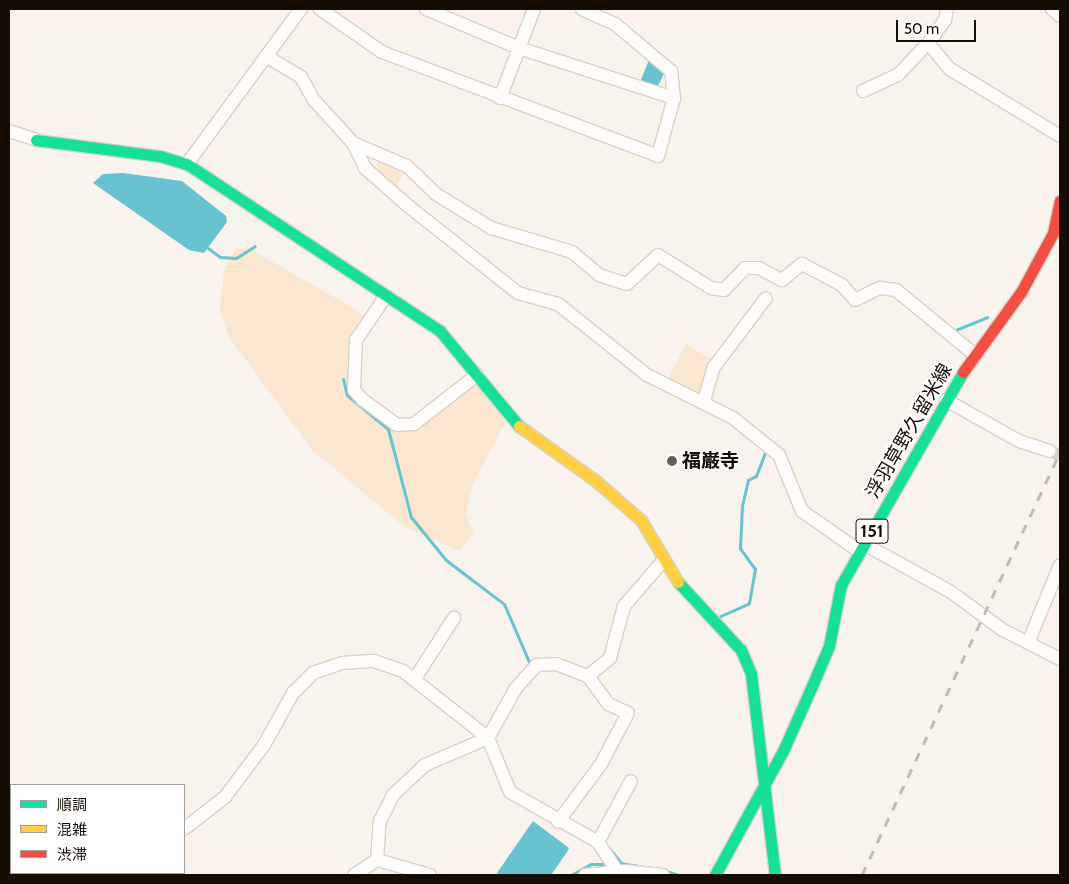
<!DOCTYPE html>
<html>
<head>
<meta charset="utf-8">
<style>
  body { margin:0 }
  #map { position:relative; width:1069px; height:884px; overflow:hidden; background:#f9f3ed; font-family:Cabin,"Noto Sans JP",sans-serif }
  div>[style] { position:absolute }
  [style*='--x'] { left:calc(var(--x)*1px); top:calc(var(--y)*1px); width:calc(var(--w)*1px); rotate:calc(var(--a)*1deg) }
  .green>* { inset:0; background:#fbe7cf }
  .water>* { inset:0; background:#67c3d0 }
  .stream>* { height:3px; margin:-1.5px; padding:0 1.5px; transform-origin:1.5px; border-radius:1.5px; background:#67c3d0 }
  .street-tunnel>* { height:12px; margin-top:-6px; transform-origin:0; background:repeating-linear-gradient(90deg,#d7d0ca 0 12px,transparent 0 18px) }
  .roads { filter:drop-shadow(1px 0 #d8d1c8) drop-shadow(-1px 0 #d8d1c8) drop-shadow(0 1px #d8d1c8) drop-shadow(0 -1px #d8d1c8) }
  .street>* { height:12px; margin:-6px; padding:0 6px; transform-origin:6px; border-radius:6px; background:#fefdfc }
  .fast>* { height:11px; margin:-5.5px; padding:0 5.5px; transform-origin:5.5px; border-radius:5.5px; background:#16e098 }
  .slow>* { height:11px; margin:-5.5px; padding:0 5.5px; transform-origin:5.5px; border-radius:5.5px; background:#ffcf43 }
  .jam>* { height:11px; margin:-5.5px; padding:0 5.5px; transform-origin:5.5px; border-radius:5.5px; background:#f24e42 }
  .rail>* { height:3px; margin-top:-1.5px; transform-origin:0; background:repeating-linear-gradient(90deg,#bebbb9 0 9px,transparent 0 18px) }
  .dots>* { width:14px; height:14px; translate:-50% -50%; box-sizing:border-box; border:2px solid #fff; border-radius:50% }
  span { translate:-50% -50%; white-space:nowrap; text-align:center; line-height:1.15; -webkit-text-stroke:4px #fff; paint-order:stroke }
  .shield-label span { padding:1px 4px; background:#fff; border:1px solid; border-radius:4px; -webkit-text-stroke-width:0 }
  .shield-label { font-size:18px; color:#150d04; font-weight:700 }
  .street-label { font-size:19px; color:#150d04 }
  .poi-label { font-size:19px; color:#150d04; font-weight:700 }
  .left { translate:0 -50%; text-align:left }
  .frame { position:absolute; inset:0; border:10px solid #150d04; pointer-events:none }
  .legend { position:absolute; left:10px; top:784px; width:175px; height:90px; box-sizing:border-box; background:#fff; border:1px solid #a19e9b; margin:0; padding:6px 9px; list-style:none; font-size:15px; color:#150d04 }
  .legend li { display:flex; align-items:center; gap:10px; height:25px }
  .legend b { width:25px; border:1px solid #a19e9b }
  .scale { position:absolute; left:896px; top:20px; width:80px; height:22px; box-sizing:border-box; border:2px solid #150d04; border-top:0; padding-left:6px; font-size:15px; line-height:18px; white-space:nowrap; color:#150d04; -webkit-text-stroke:4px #fff; paint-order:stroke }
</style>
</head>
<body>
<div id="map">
  <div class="green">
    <div style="clip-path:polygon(380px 151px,407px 166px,393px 193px,375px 177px)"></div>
    <div style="clip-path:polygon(248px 248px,359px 311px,366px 320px,354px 390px,389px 419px,414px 424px,477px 375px,508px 416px,473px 484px,466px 514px,474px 533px,460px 551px,405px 527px,313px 451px,229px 337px,220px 311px,224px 269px,236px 249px)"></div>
    <div style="clip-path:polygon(686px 344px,711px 359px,701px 393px,668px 379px)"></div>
  </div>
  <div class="water">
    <div style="clip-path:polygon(649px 60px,664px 74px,658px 86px,640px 82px)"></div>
    <div style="clip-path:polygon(123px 173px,182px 181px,226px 216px,227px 222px,204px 253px,189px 250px,93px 183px,103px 174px)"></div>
    <div style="clip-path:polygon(533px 821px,569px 848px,567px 852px,551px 875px,500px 875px,497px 873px)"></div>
  </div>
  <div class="stream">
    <div style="--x:208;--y:248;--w:15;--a:37"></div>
    <div style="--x:220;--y:257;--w:16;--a:4"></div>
    <div style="--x:236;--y:258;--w:22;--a:-32"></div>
    <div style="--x:953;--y:331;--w:37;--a:-22"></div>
    <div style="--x:343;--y:379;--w:16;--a:76"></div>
    <div style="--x:347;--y:395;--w:53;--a:39.7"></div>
    <div style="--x:388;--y:429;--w:91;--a:75.4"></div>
    <div style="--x:411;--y:517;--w:55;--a:50.9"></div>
    <div style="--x:446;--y:560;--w:73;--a:37.2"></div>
    <div style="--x:504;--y:604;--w:65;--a:66.6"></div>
    <div style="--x:716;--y:618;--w:36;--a:-24"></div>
    <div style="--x:749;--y:603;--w:35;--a:-80"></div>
    <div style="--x:755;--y:569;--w:26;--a:-126"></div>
    <div style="--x:740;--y:548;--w:42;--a:-87.3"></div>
    <div style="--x:742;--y:506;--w:27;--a:-77"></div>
    <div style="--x:748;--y:480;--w:9;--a:-27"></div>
    <div style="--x:756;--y:476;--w:28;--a:-69"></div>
    <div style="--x:602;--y:840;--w:30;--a:50"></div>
    <div style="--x:619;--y:863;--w:18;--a:9"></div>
    <div style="--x:666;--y:871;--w:14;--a:17"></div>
    <div style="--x:571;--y:875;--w:23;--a:-29"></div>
    <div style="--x:591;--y:864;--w:18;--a:0"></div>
  </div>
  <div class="street-tunnel">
    <div style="--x:1049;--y:451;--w:12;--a:20"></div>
  </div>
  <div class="roads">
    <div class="street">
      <div style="--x:320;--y:9;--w:75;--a:34.7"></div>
      <div style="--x:382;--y:52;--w:295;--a:20.6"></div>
      <div style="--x:658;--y:156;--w:60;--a:-74.6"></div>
      <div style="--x:674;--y:98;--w:27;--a:-96"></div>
      <div style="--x:671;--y:71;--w:73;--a:-140"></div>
      <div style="--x:615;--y:24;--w:36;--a:-156"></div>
      <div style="--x:426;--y:9;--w:101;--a:22.8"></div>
      <div style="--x:519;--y:48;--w:163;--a:17.9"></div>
      <div style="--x:947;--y:9;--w:11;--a:100"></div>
      <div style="--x:945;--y:20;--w:29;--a:126"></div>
      <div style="--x:928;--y:43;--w:34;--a:50"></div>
      <div style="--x:950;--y:69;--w:129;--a:31.3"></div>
      <div style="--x:1052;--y:9;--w:11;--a:41"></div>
      <div style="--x:266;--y:56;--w:41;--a:31"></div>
      <div style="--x:301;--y:77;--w:25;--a:61"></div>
      <div style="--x:313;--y:99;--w:59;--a:47.7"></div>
      <div style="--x:353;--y:143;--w:28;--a:64"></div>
      <div style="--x:365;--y:168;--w:56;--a:41.4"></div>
      <div style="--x:407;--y:205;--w:142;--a:38.4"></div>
      <div style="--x:518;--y:293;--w:41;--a:15.4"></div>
      <div style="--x:558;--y:304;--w:114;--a:38.6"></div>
      <div style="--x:647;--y:375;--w:96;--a:26.6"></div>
      <div style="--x:733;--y:418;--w:59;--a:38.8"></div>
      <div style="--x:779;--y:455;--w:61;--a:67.7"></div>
      <div style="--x:802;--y:511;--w:70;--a:35.1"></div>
      <div style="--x:863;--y:91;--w:38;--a:-25"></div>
      <div style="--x:898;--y:75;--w:44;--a:-46.8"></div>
      <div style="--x:500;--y:98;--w:95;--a:-69.1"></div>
      <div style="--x:9;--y:131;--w:28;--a:18"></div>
      <div style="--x:353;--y:143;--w:59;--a:23.1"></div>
      <div style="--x:407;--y:166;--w:40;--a:44"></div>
      <div style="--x:436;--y:194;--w:65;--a:31.7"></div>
      <div style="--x:491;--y:228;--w:84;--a:16.5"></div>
      <div style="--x:572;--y:252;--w:35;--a:40"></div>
      <div style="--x:599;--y:275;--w:29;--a:18"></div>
      <div style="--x:627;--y:284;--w:42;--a:-43.1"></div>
      <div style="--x:658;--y:255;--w:62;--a:31.9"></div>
      <div style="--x:711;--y:288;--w:13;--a:9"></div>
      <div style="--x:724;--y:290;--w:30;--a:-46"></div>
      <div style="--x:745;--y:268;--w:14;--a:0"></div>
      <div style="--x:759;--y:268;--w:26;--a:28"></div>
      <div style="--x:782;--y:280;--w:26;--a:-39"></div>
      <div style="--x:802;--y:264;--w:45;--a:27.7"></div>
      <div style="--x:842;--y:285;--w:20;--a:49"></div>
      <div style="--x:855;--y:300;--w:28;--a:-26"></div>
      <div style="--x:880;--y:288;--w:16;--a:7"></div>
      <div style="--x:896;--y:290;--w:101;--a:39.4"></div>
      <div style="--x:187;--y:164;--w:192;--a:-53.7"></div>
      <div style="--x:386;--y:296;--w:53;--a:124.3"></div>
      <div style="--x:356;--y:340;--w:50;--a:92.3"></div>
      <div style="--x:354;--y:390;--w:13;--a:48"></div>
      <div style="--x:363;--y:400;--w:42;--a:36.3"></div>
      <div style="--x:397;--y:425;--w:17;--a:-3"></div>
      <div style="--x:414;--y:424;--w:80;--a:-37.9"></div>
      <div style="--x:946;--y:400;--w:84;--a:29.3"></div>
      <div style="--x:1019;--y:441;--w:32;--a:18"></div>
      <div style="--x:704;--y:401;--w:35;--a:-74"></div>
      <div style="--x:714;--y:367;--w:86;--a:-53"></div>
      <div style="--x:864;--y:544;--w:99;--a:28.9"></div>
      <div style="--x:951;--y:592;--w:64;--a:36.2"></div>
      <div style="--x:1003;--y:630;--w:64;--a:27"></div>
      <div style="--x:1028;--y:643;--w:84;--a:-67.7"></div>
      <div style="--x:588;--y:676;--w:28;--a:-39"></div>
      <div style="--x:610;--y:658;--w:54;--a:-74.9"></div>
      <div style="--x:624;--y:606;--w:60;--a:-49.1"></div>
      <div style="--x:414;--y:680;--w:74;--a:-57.2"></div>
      <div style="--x:184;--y:829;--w:52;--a:-38"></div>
      <div style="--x:225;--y:797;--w:65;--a:-53.1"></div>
      <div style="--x:264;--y:745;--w:60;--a:-60.9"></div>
      <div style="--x:293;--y:693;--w:28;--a:-45"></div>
      <div style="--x:313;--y:673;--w:31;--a:-19"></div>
      <div style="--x:342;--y:663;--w:32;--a:-4"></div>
      <div style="--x:374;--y:661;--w:31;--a:19"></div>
      <div style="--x:403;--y:671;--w:108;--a:38.2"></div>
      <div style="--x:488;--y:738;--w:58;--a:67.8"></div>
      <div style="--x:510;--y:792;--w:101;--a:29.6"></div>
      <div style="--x:598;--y:842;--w:35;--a:57"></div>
      <div style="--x:598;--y:842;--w:69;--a:-61.6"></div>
      <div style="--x:135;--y:875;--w:3;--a:-45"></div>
      <div style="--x:354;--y:875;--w:27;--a:-33"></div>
      <div style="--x:430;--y:875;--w:55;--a:-164.2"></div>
      <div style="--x:377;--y:860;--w:39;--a:-86"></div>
      <div style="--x:380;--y:821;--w:29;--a:-63"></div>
      <div style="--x:393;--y:795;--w:44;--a:-43.2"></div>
      <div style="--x:425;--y:765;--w:69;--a:-23.2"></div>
      <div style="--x:488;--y:738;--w:57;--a:-60.8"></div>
      <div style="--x:516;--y:688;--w:31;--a:-48"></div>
      <div style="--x:537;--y:665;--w:19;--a:-3"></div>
      <div style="--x:556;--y:664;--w:34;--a:21"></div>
      <div style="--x:588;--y:676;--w:34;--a:54"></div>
      <div style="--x:608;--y:704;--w:22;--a:24"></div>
      <div style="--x:628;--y:713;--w:58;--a:117.9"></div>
      <div style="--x:601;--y:764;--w:72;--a:126.6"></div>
      <div style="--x:585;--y:875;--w:40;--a:-5.7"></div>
      <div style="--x:625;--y:871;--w:38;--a:6"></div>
    </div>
    <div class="fast">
      <div style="--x:36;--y:140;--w:125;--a:7.4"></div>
      <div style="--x:160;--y:156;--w:28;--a:17"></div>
      <div style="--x:187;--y:164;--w:303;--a:33.4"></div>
      <div style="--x:440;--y:331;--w:124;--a:50.3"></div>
      <div style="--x:678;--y:582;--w:93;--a:47.2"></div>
      <div style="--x:741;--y:650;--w:26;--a:67"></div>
      <div style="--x:751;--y:674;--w:202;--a:83.2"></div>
      <div style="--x:715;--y:875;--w:141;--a:-61.3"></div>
      <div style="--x:783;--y:751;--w:71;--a:-66"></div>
      <div style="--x:812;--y:686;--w:43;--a:-67"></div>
      <div style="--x:829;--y:646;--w:62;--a:-78.9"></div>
      <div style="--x:841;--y:585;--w:245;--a:-60.2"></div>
    </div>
    <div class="slow">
      <div style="--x:519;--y:426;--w:95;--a:35.5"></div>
      <div style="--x:596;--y:481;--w:60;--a:40.9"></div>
      <div style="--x:641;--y:520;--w:72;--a:59.2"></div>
    </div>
    <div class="jam">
      <div style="--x:963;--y:372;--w:99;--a:-54.1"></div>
      <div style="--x:1021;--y:292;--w:67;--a:-61.5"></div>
      <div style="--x:1053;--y:233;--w:33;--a:-78"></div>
    </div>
  </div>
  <div class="rail">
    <div style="--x:862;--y:875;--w:467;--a:-64.9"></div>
  </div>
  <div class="dots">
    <div style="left:672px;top:461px;background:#655e56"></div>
  </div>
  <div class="shield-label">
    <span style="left:872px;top:531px">151</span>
  </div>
  <div class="street-label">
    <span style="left:909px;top:431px;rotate:-60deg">浮羽草野久留米線</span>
  </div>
  <div class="poi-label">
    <span class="left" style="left:682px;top:461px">福巌寺</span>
  </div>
  <div class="frame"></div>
  <ul class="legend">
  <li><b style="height:6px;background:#16e098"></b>順調</li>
  <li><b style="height:6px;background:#ffcf43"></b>混雑</li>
  <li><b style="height:6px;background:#f24e42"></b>渋滞</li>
  </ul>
  <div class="scale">50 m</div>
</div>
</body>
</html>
